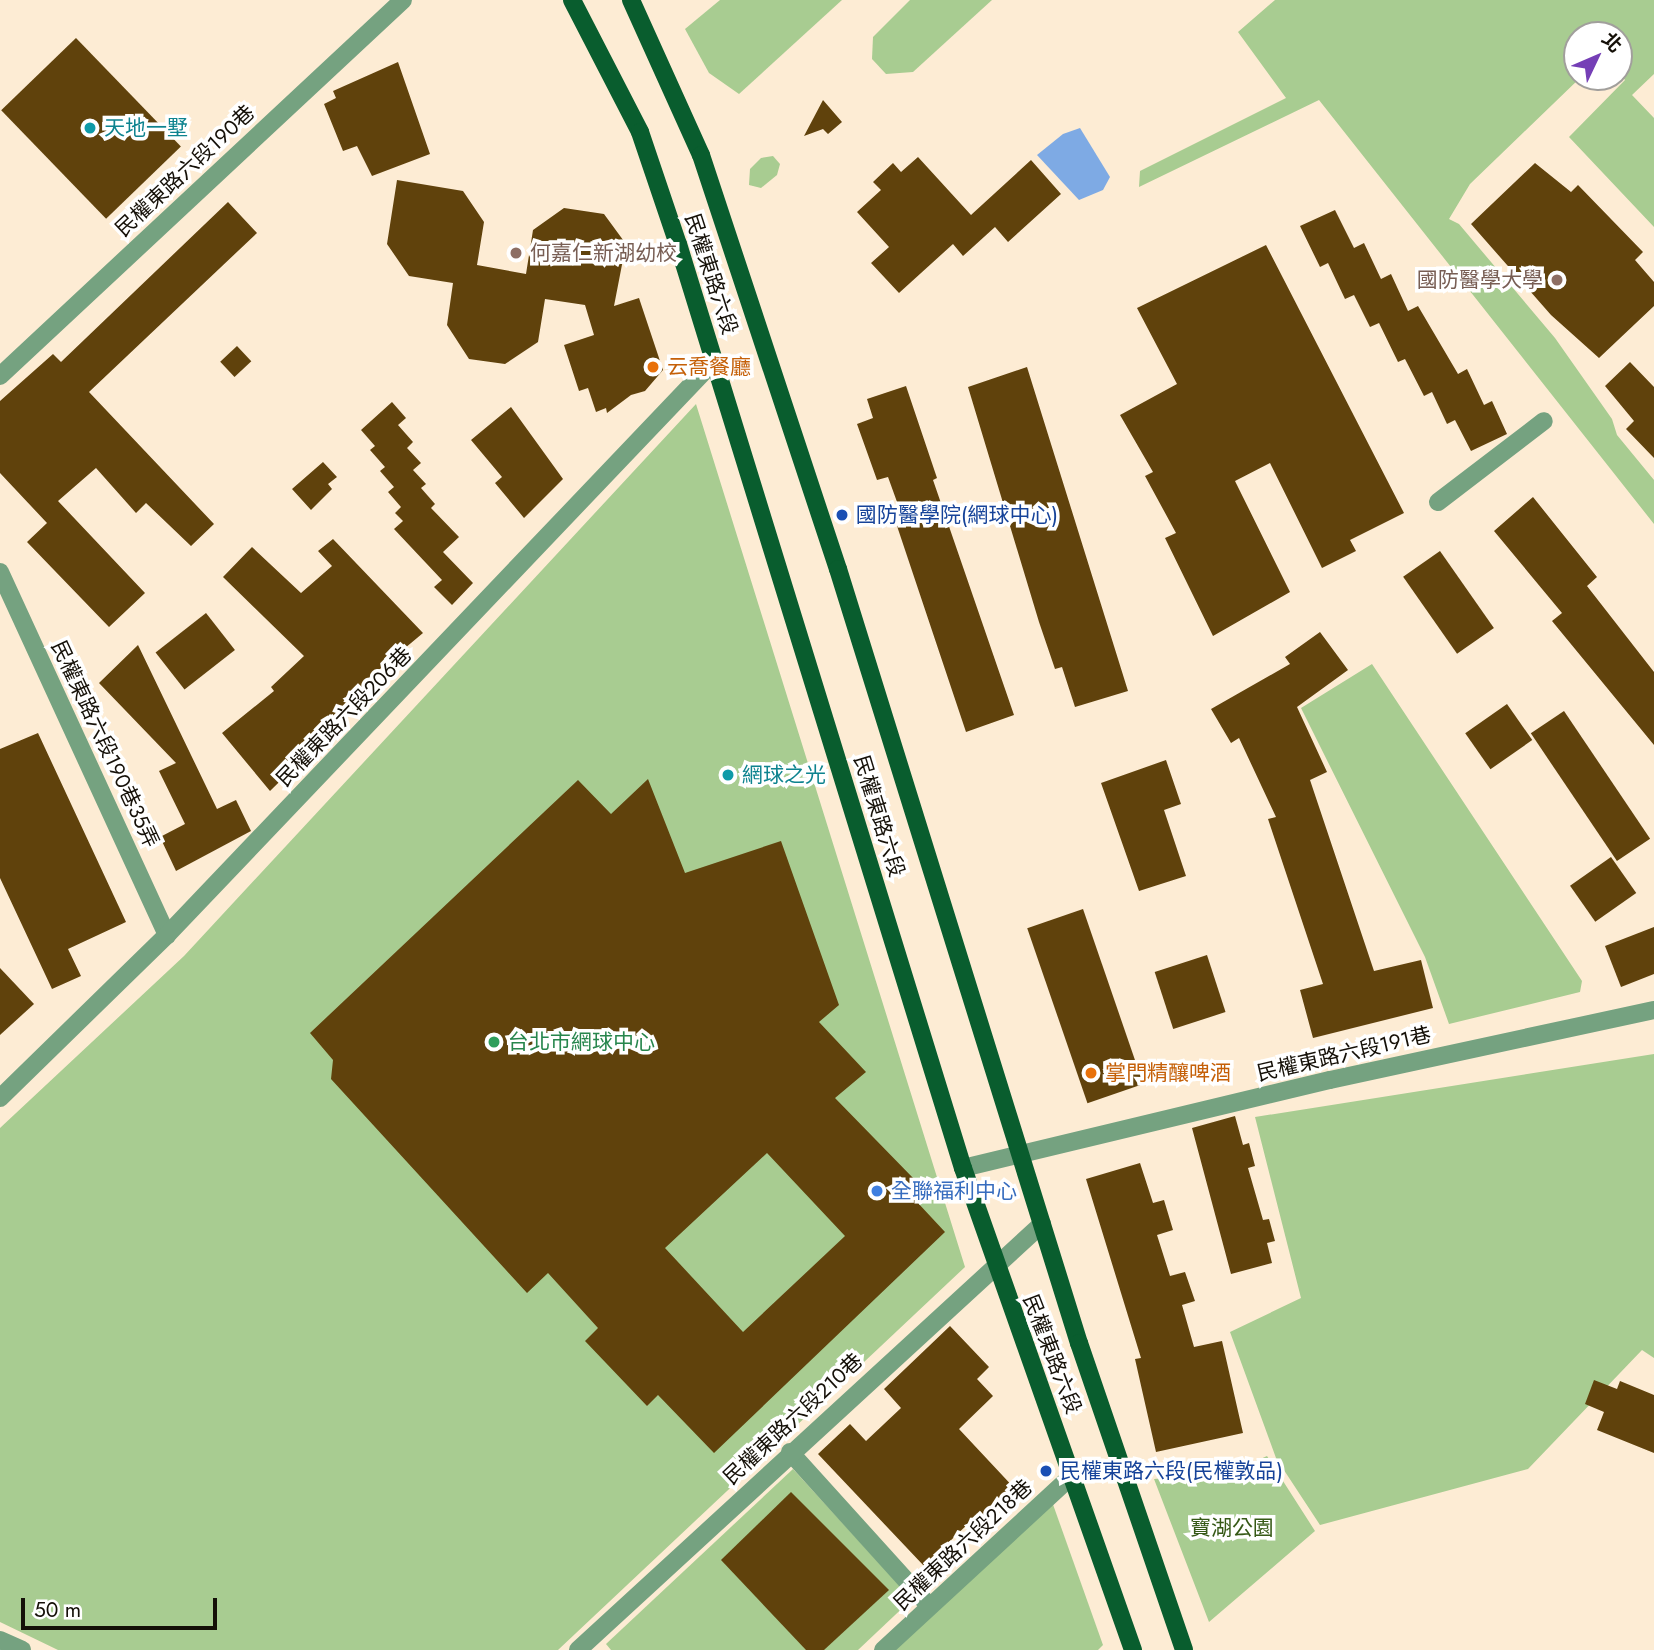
<!DOCTYPE html>
<html>
<head>
<meta charset="utf-8">
<style>
  body { margin:0 }
  #map { position:relative; width:1654px; height:1650px; overflow:hidden; background:#fdecd4; font-family:Jost,"Noto Sans TC",sans-serif }
  div>[style] { position:absolute }
  [style*='--x'] { left:calc(var(--x)*1px); top:calc(var(--y)*1px); width:calc(var(--w)*1px); rotate:calc(var(--a)*1deg) }
  .green>* { inset:0; background:#a8cc91 }
  .water>* { inset:0; background:#7eaae4 }
  .building>* { inset:0; background:#60420c; transform-origin:0 0 }
  .minor>* { height:18px; margin:-9px; padding:0 9px; transform-origin:9px; border-radius:9px; background:#75a280 }
  .major>* { height:18px; margin:-9px; padding:0 9px; transform-origin:9px; border-radius:9px; background:#095d2e }
  .dots>* { width:19px; height:19px; translate:-50% -50%; box-sizing:border-box; border:4px solid #fff; border-radius:50% }
  span { translate:-50% -50%; white-space:nowrap; text-align:center; line-height:1.15; -webkit-text-stroke:7px #fff; paint-order:stroke }
  .culture-label { font-size:21px; color:#0d838f }
  .left { translate:0 -50%; text-align:left }
  .street-label { font-size:21px; color:#151008 }
  .education-label { font-size:21px; color:#785e54 }
  .right { translate:-100% -50%; text-align:right }
  .food-label { font-size:21px; color:#c56008 }
  .transit-label { font-size:21px; color:#164399 }
  .leisure-label { font-size:21px; color:#27864d }
  .shop-label { font-size:21px; color:#366cbe }
  .park-label { font-size:21px; color:#365917 }
  .north { position:absolute; left:1563px; top:21px; width:70px; height:70px; box-sizing:border-box; background:#fff; border:2px solid #a19f9c; border-radius:50%; rotate:46deg; font-size:19px; font-weight:700; line-height:28px; text-align:center; color:#151008 }
  .north::after { content:''; display:block; margin:auto; width:24px; height:32px; background:#753fb6; clip-path:polygon(50% 0,100% 100%,50% 72%,0 100%) }
  .scale { position:absolute; left:21px; top:1598px; width:196px; height:32px; box-sizing:border-box; border:4px solid #151008; border-top:0; padding-left:9px; font-size:21px; line-height:24px; white-space:nowrap; color:#151008; -webkit-text-stroke:5px #fff; paint-order:stroke }
</style>
</head>
<body>
<div id="map">
  <div class="green">
    <div style="clip-path:polygon(720px 0,842px 0,739px 94px,709px 73px,685px 29px)"></div>
    <div style="clip-path:polygon(910px 0,992px 0,913px 72px,886px 74px,872px 59px,873px 37px)"></div>
    <div style="clip-path:polygon(1275px 0,1654px 0,1654px 74px,1632px 95px,1654px 118px,1654px 227px,1569px 137px,1625px 80px,1619px 73px,1619px 35px,1577px 35px,1577px 77px,1581px 77px,1470px 184px,1449px 219px,1459px 224px,1555px 338px,1612px 419px,1617px 435px,1654px 480px,1654px 524px,1319px 100px,1139px 187px,1140px 171px,1286px 98px,1238px 32px)"></div>
    <div style="clip-path:polygon(773px 156px,780px 164px,777px 175px,761px 188px,749px 185px,750px 169px,761px 158px)"></div>
    <div style="clip-path:polygon(696px 404px,965px 1267px,558px 1650px,58px 1650px,0 1622px,0 1128px,184px 956px)"></div>
    <div style="clip-path:polygon(1372px 664px,1582px 981px,1580px 992px,1449px 1024px,1425px 957px,1301px 708px)"></div>
    <div style="clip-path:polygon(1654px 1054px,1654px 1358px,1642px 1350px,1528px 1469px,1320px 1525px,1276px 1458px,1230px 1332px,1301px 1298px,1255px 1117px)"></div>
    <div style="clip-path:polygon(1267px 1456px,1315px 1531px,1209px 1622px,1154px 1479px,1232px 1472px)"></div>
    <div style="clip-path:polygon(793px 1469px,912px 1599px,858px 1650px,611px 1650px,606px 1644px)"></div>
    <div style="clip-path:polygon(1050px 1496px,1103px 1645px,1098px 1650px,887px 1650px)"></div>
  </div>
  <div class="water">
    <div style="clip-path:polygon(1080px 128px,1110px 177px,1103px 190px,1079px 200px,1037px 155px,1063px 134px)"></div>
  </div>
  <div class="building">
    <div style="left:76px;top:38px;width:151px;height:104px;rotate:46deg"></div>
    <div style="clip-path:polygon(398px 62px,430px 154px,372px 176px,357px 146px,343px 151px,324px 104px,336px 98px,333px 91px)"></div>
    <div style="clip-path:polygon(823px 100px,842px 122px,828px 134px,823px 129px,804px 136px)"></div>
    <div style="clip-path:polygon(918px 157px,971px 215px,1031px 160px,1061px 194px,1008px 242px,995px 227px,963px 256px,953px 244px,899px 293px,871px 263px,889px 247px,857px 212px,881px 190px,873px 182px,893px 163px,901px 172px)"></div>
    <div style="clip-path:polygon(1535px 163px,1571px 192px,1578px 185px,1643px 252px,1635px 260px,1654px 282px,1654px 306px,1599px 358px,1551px 315px,1471px 224px)"></div>
    <div style="clip-path:polygon(397px 180px,463px 191px,484px 222px,477px 265px,526px 274px,533px 230px,564px 208px,604px 214px,626px 244px,614px 306px,639px 298px,663px 370px,645px 391px,631px 395px,607px 413px,606px 408px,596px 412px,588px 388px,579px 391px,564px 345px,594px 335px,585px 305px,545px 299px,538px 342px,505px 364px,469px 359px,447px 325px,453px 283px,409px 276px,387px 244px)"></div>
    <div style="clip-path:polygon(228px 202px,257px 233px,89px 392px,214px 524px,191px 546px,146px 503px,136px 513px,96px 468px,58px 501px,145px 593px,109px 627px,27px 542px,47px 523px,0 473px,0 401px,53px 354px,61px 362px)"></div>
    <div style="clip-path:polygon(1335px 210px,1354px 248px,1364px 243px,1381px 279px,1391px 274px,1408px 311px,1418px 306px,1458px 374px,1467px 369px,1484px 405px,1492px 401px,1507px 434px,1471px 451px,1455px 420px,1447px 424px,1432px 392px,1424px 396px,1405px 359px,1398px 362px,1379px 323px,1370px 327px,1354px 295px,1345px 299px,1328px 263px,1320px 267px,1300px 226px)"></div>
    <div style="clip-path:polygon(1266px 245px,1404px 513px,1350px 540px,1356px 551px,1322px 568px,1270px 463px,1235px 481px,1290px 592px,1213px 636px,1165px 538px,1176px 533px,1145px 476px,1153px 472px,1120px 415px,1177px 384px,1137px 308px)"></div>
    <div style="left:237px;top:346px;width:21px;height:23px;rotate:47deg"></div>
    <div style="clip-path:polygon(1630px 362px,1654px 387px,1654px 458px,1626px 429px,1634px 421px,1605px 386px)"></div>
    <div style="clip-path:polygon(1027px 367px,1128px 691px,1075px 707px,1062px 667px,1055px 669px,1039px 622px,968px 387px)"></div>
    <div style="clip-path:polygon(906px 386px,937px 478px,933px 480px,1014px 715px,966px 732px,897px 526px,905px 524px,888px 477px,877px 480px,857px 424px,873px 418px,867px 399px)"></div>
    <div style="clip-path:polygon(392px 402px,406px 418px,398px 425px,413px 442px,407px 448px,421px 463px,413px 470px,426px 484px,421px 488px,435px 504px,431px 508px,459px 537px,443px 552px,473px 583px,452px 605px,434px 587px,442px 580px,394px 529px,403px 521px,395px 513px,401px 507px,388px 492px,394px 487px,380px 471px,385px 467px,370px 450px,375px 446px,361px 430px)"></div>
    <div style="clip-path:polygon(511px 407px,563px 479px,524px 518px,495px 483px,502px 477px,471px 440px)"></div>
    <div style="clip-path:polygon(323px 462px,337px 477px,328px 484px,332px 489px,311px 510px,292px 489px)"></div>
    <div style="clip-path:polygon(1533px 497px,1597px 577px,1587px 586px,1654px 672px,1654px 745px,1552px 621px,1562px 613px,1494px 531px)"></div>
    <div style="clip-path:polygon(333px 539px,423px 633px,362px 684px,365px 688px,337px 711px,341px 716px,315px 737px,320px 742px,270px 791px,222px 733px,274px 691px,271px 687px,304px 656px,223px 577px,252px 547px,301px 593px,332px 566px,318px 551px)"></div>
    <div style="left:1440px;top:551px;width:94px;height:45px;rotate:55deg"></div>
    <div style="left:206px;top:613px;width:47px;height:64px;rotate:52deg"></div>
    <div style="clip-path:polygon(1320px 632px,1348px 670px,1297px 707px,1327px 772px,1310px 780px,1374px 971px,1421px 960px,1433px 1008px,1313px 1038px,1300px 990px,1323px 984px,1268px 819px,1276px 817px,1239px 738px,1231px 743px,1211px 709px,1290px 664px,1285px 657px)"></div>
    <div style="clip-path:polygon(138px 645px,217px 809px,236px 800px,251px 831px,176px 871px,160px 837px,185px 824px,159px 771px,176px 763px,99px 683px)"></div>
    <div style="left:1507px;top:704px;width:44px;height:51px;rotate:55deg"></div>
    <div style="left:1564px;top:711px;width:154px;height:40px;rotate:56deg"></div>
    <div style="clip-path:polygon(38px 733px,126px 922px,68px 949px,81px 976px,52px 989px,0 878px,0 749px)"></div>
    <div style="clip-path:polygon(1166px 760px,1181px 804px,1164px 810px,1186px 876px,1139px 891px,1101px 783px)"></div>
    <div style="clip-path:polygon(evenodd,648px 779px,685px 873px,781px 841px,839px 1005px,819px 1022px,866px 1072px,835px 1098px,914px 1179px,904px 1188px,945px 1232px,714px 1453px,658px 1395px,647px 1406px,585px 1341px,598px 1328px,548px 1273px,527px 1293px,331px 1079px,333px 1060px,310px 1033px,578px 780px,611px 814px,648px 779px,767px 1153px,845px 1236px,743px 1332px,665px 1248px,767px 1153px)"></div>
    <div style="left:1611px;top:857px;width:44px;height:50px;rotate:55deg"></div>
    <div style="left:1083px;top:909px;width:185px;height:59px;rotate:71deg"></div>
    <div style="clip-path:polygon(1654px 927px,1654px 974px,1621px 987px,1605px 946px)"></div>
    <div style="left:1207px;top:955px;width:60px;height:55px;rotate:72deg"></div>
    <div style="clip-path:polygon(0 968px,34px 1004px,0 1035px)"></div>
    <div style="clip-path:polygon(1235px 1116px,1243px 1145px,1249px 1143px,1255px 1166px,1248px 1168px,1263px 1220px,1269px 1219px,1275px 1241px,1267px 1243px,1272px 1263px,1231px 1274px,1192px 1128px)"></div>
    <div style="clip-path:polygon(1140px 1163px,1153px 1203px,1164px 1200px,1173px 1230px,1157px 1235px,1170px 1276px,1185px 1272px,1195px 1301px,1182px 1305px,1194px 1347px,1222px 1341px,1243px 1433px,1156px 1452px,1135px 1359px,1141px 1358px,1086px 1179px)"></div>
    <div style="clip-path:polygon(950px 1326px,989px 1367px,977px 1379px,993px 1396px,959px 1429px,1017px 1491px,979px 1528px,972px 1520px,924px 1566px,818px 1454px,850px 1424px,866px 1441px,901px 1408px,884px 1389px)"></div>
    <div style="clip-path:polygon(1594px 1380px,1617px 1389px,1620px 1381px,1654px 1395px,1654px 1453px,1597px 1430px,1604px 1412px,1585px 1404px)"></div>
    <div style="clip-path:polygon(791px 1492px,889px 1590px,824px 1650px,806px 1650px,721px 1560px)"></div>
  </div>
  <div class="minor">
    <div style="--x:0;--y:376;--w:551;--a:-43.01"></div>
    <div style="--x:1438;--y:502;--w:133;--a:-37.4"></div>
    <div style="--x:0;--y:572;--w:400;--a:65.3"></div>
    <div style="--x:0;--y:1098;--w:233;--a:-44.3"></div>
    <div style="--x:167;--y:935;--w:794;--a:-46.38"></div>
    <div style="--x:963;--y:1168;--w:377;--a:-13.5"></div>
    <div style="--x:1330;--y:1080;--w:331;--a:-12.2"></div>
    <div style="--x:790;--y:1452;--w:207;--a:47.9"></div>
    <div style="--x:0;--y:1640;--w:24;--a:24"></div>
    <div style="--x:578;--y:1650;--w:630;--a:-42.56"></div>
    <div style="--x:883;--y:1650;--w:260;--a:-42.7"></div>
  </div>
  <div class="major">
    <div style="--x:572;--y:0;--w:148;--a:62.7"></div>
    <div style="--x:640;--y:132;--w:118;--a:71.3"></div>
    <div style="--x:678;--y:244;--w:967;--a:72.86"></div>
    <div style="--x:963;--y:1168;--w:511;--a:70.57"></div>
    <div style="--x:631;--y:0;--w:170;--a:65.7"></div>
    <div style="--x:701;--y:155;--w:436;--a:71.7"></div>
    <div style="--x:838;--y:569;--w:811;--a:72.71"></div>
    <div style="--x:1079;--y:1343;--w:324;--a:71.1"></div>
  </div>
  <div class="dots">
    <div style="left:90px;top:128px;background:#0f9aa8"></div>
    <div style="left:516px;top:253px;background:#8d6e63"></div>
    <div style="left:1557px;top:280px;background:#8d6e63"></div>
    <div style="left:653px;top:367px;background:#e8710a"></div>
    <div style="left:842px;top:515px;background:#1a4fb4"></div>
    <div style="left:728px;top:775px;background:#0f9aa8"></div>
    <div style="left:494px;top:1042px;background:#2e9e5b"></div>
    <div style="left:1091px;top:1073px;background:#e8710a"></div>
    <div style="left:877px;top:1191px;background:#3f7fe0"></div>
    <div style="left:1046px;top:1471px;background:#1a4fb4"></div>
  </div>
  <div class="culture-label">
    <span class="left" style="left:104px;top:128px">天地一墅</span>
    <span class="left" style="left:742px;top:775px">網球之光</span>
  </div>
  <div class="street-label">
    <span style="left:185px;top:171px;rotate:-43deg">民權東路六段190巷</span>
    <span style="left:711px;top:274px;rotate:72deg">民權東路六段</span>
    <span style="left:344px;top:717px;rotate:-46deg">民權東路六段206巷</span>
    <span style="left:105px;top:744px;rotate:65deg">民權東路六段190巷35弄</span>
    <span style="left:879px;top:816px;rotate:73deg">民權東路六段</span>
    <span style="left:1344px;top:1054px;rotate:-13deg">民權東路六段191巷</span>
    <span style="left:1052px;top:1354px;rotate:69deg">民權東路六段</span>
    <span style="left:793px;top:1419px;rotate:-43deg">民權東路六段210巷</span>
    <span style="left:963px;top:1545px;rotate:-43deg">民權東路六段218巷</span>
  </div>
  <div class="education-label">
    <span class="left" style="left:530px;top:253px">何嘉仁新湖幼校</span>
    <span class="right" style="left:1543px;top:280px">國防醫學大學</span>
  </div>
  <div class="food-label">
    <span class="left" style="left:667px;top:367px">云喬餐廳</span>
    <span class="left" style="left:1105px;top:1073px">掌門精釀啤酒</span>
  </div>
  <div class="transit-label">
    <span class="left" style="left:856px;top:515px">國防醫學院(網球中心)</span>
    <span class="left" style="left:1060px;top:1471px">民權東路六段(民權敦品)</span>
  </div>
  <div class="leisure-label">
    <span class="left" style="left:508px;top:1042px">台北市網球中心</span>
  </div>
  <div class="shop-label">
    <span class="left" style="left:891px;top:1191px">全聯福利中心</span>
  </div>
  <div class="park-label">
    <span style="left:1232px;top:1528px">寶湖公園</span>
  </div>
  <div class="north">北</div>
  <div class="scale">50 m</div>
</div>
</body>
</html>
